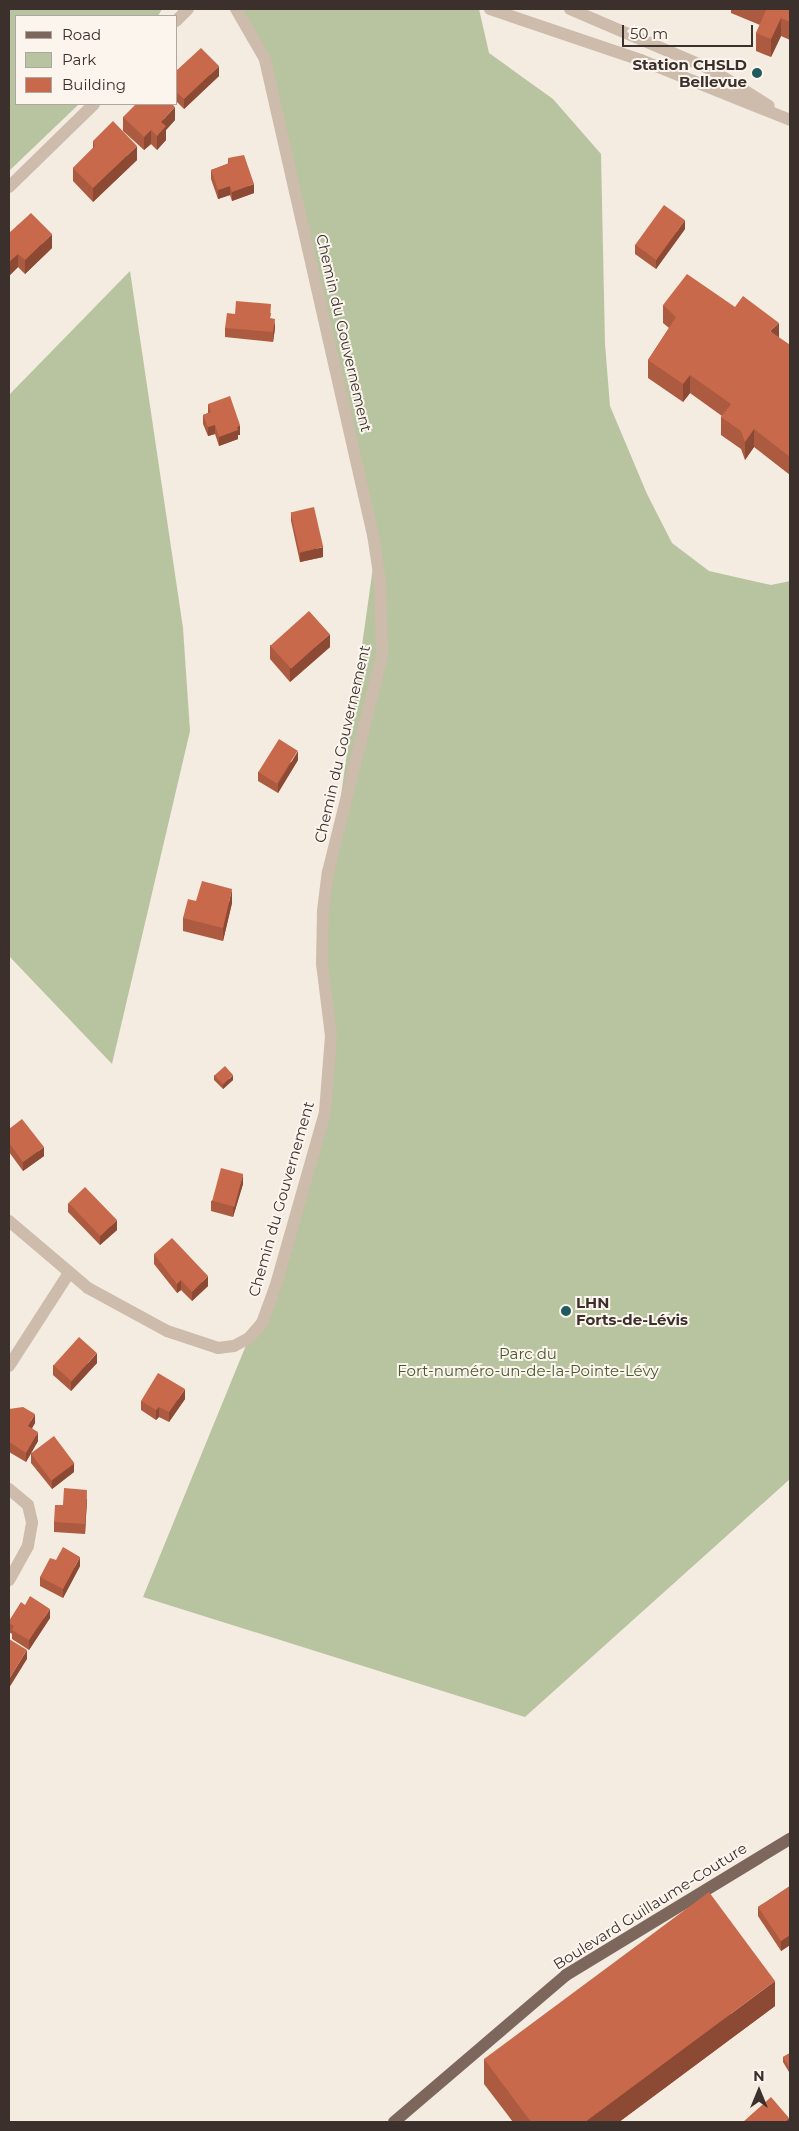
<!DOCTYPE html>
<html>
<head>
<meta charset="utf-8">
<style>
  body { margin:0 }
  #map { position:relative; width:799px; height:2131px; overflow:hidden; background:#f4ebe1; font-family:Montserrat,sans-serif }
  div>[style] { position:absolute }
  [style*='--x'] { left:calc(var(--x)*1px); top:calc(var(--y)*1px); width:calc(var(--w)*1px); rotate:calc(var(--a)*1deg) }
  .green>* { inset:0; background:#b8c4a0 }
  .minor>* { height:12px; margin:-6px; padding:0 6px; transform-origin:6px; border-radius:6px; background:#cdbbac }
  .major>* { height:12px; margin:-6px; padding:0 6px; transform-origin:6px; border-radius:6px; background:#7d675c }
  .wall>* { inset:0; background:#ac5a40 }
  .shaded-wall>* { inset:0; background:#8c4a34 }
  .building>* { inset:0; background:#c8694b; transform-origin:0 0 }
  .dots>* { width:14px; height:14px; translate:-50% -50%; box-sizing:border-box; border:2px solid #fbf5ee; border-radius:50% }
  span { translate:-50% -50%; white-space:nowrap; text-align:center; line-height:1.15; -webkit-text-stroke:4px #fbf5ee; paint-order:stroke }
  .poi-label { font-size:15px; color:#3b302b; font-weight:700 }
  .right { translate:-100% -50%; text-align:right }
  .left { translate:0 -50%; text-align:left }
  .street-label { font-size:15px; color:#3b302b }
  .park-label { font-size:15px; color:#4a5a2e }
  .frame { position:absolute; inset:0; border:10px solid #3b302b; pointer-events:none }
  .legend { position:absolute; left:15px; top:15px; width:162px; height:90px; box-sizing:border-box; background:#fbf5ee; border:1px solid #aea6a0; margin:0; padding:6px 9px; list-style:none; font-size:15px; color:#3b302b }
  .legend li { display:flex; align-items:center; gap:10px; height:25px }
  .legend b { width:25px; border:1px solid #aea6a0 }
  .north { position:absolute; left:734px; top:2066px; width:50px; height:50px; -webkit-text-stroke:4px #fbf5ee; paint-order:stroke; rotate:0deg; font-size:14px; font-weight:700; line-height:20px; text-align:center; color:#3b302b }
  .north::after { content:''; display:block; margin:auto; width:18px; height:22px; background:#3b302b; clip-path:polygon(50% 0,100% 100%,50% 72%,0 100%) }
  .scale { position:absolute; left:622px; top:25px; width:131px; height:22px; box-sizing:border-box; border:2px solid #3b302b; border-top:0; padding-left:6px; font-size:15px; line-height:18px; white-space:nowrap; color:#3b302b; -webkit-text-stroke:4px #fbf5ee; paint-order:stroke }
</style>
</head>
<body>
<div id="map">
  <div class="green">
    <div style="clip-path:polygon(9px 9px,162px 9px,158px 16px,16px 16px,16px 104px,79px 104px,9px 171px)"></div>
    <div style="clip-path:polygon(236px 9px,479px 9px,489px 53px,553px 99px,601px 154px,605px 344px,610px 406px,647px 494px,672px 543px,709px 571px,771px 585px,790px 581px,790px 1479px,525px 1717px,143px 1597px,249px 1338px,262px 1323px,329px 1079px,322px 964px,338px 817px,374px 560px,264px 66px)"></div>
    <div style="clip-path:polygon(130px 271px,183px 628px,190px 731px,112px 1064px,9px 956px,9px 395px)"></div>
  </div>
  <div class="minor">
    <div style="--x:490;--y:9;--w:159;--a:18.7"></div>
    <div style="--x:641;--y:60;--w:161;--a:21.9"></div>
    <div style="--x:570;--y:9;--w:155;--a:23.2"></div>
    <div style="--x:712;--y:70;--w:67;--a:32.3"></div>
    <div style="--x:176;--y:21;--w:17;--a:-45"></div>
    <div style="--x:9;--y:187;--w:119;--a:-44.3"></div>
    <div style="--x:9;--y:1221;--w:104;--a:40.3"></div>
    <div style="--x:88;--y:1288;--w:90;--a:28.6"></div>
    <div style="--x:167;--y:1331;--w:54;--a:18.4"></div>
    <div style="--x:218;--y:1348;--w:16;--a:-7"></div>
    <div style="--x:234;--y:1346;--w:17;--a:-28"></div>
    <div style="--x:249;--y:1338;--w:20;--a:-49"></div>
    <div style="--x:262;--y:1323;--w:37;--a:-70"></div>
    <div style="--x:275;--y:1288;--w:183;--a:-74.1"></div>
    <div style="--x:325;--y:1112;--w:76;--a:-85.5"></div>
    <div style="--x:331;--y:1036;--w:73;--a:-97.1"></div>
    <div style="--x:322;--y:964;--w:53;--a:-88.9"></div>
    <div style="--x:323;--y:911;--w:39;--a:-83"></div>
    <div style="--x:328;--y:872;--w:224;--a:-76"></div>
    <div style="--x:382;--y:655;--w:75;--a:-91.5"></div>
    <div style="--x:380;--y:580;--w:46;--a:-98.8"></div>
    <div style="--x:373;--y:535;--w:488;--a:-102.8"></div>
    <div style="--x:265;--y:59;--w:58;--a:-120.1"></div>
    <div style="--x:9;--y:1366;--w:111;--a:-57.2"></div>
    <div style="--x:9;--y:1489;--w:25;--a:40"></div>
    <div style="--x:28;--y:1505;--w:18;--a:77"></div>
    <div style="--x:32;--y:1523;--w:23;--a:100"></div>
    <div style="--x:28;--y:1546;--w:39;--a:119"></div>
  </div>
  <div class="major">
    <div style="--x:394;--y:2122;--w:226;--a:-40.5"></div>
    <div style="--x:566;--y:1975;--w:262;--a:-31.3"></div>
  </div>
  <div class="wall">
    <div style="clip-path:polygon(731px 9px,790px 9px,790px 40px,781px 36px,771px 57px,756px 51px,756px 33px,760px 25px,731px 13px)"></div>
    <div style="clip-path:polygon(176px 71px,219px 76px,184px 109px,176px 101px)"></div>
    <div style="clip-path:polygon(123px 117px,175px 120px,166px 130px,166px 140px,157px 150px,151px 144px,144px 150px,123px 131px)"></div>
    <div style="clip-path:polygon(93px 141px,137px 160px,93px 202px,73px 181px,73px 168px,93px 148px)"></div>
    <div style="clip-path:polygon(228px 158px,254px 193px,232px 201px,230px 195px,218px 199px,211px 179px,211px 170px,228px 164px)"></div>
    <div style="clip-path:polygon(685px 229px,656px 269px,635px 254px,635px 245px)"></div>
    <div style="clip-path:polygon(9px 233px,52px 248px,25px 274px,18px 267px,9px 276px)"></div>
    <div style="clip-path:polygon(663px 305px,779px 338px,790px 345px,790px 475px,754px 447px,745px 460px,741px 449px,721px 435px,721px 417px,722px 416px,690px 393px,683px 402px,648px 378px,648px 360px,669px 328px,663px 323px)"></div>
    <div style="clip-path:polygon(271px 313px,270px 318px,275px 328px,273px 342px,225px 337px,225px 328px,235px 314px)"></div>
    <div style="clip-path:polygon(208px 404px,240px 435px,238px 435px,238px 439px,219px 446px,215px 434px,208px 436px,203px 424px,203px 415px,208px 413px)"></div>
    <div style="clip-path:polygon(291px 512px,323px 557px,300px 562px,291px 521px)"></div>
    <div style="clip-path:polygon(270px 645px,330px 647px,290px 682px,270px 659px)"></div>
    <div style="clip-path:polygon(298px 760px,278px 793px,258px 781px,258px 772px)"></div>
    <div style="clip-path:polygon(196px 901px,232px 903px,223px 941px,183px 931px,183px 918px)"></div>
    <div style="clip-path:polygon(214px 1075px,233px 1080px,223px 1089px,214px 1080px)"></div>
    <div style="clip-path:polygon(9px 1129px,44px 1156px,23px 1171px,9px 1152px)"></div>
    <div style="clip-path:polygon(243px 1184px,233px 1217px,211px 1211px,211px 1201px)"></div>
    <div style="clip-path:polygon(68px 1203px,117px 1230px,100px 1245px,68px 1212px)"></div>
    <div style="clip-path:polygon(154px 1254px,208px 1286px,192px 1301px,181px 1290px,177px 1293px,154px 1264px)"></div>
    <div style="clip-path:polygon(97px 1363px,71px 1391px,53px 1375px,53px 1365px)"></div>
    <div style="clip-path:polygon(185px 1399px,169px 1422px,159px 1417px,156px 1420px,141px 1410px,141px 1401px)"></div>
    <div style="clip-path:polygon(9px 1409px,35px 1423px,32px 1428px,38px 1441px,26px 1462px,9px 1452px)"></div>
    <div style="clip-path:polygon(31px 1453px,74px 1472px,52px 1489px,31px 1463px)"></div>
    <div style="clip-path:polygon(87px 1499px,85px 1534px,54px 1532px,54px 1522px,63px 1505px)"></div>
    <div style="clip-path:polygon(80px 1566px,63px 1598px,40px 1586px,40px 1577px)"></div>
    <div style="clip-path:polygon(50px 1618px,29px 1650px,12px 1639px,12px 1634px,9px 1632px,9px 1621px)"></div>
    <div style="clip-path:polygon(790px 1886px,790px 1945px,781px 1951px,758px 1916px,758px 1907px)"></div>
    <div style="clip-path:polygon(775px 2006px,619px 2122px,513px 2122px,484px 2084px,484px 2059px)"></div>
    <div style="clip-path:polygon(790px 2053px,789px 2072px,783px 2062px,783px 2057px)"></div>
  </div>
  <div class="shaded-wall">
    <div style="clip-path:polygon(781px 18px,781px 36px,771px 57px,771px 39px)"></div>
    <div style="clip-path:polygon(219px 66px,219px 76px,184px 109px,184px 99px)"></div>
    <div style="clip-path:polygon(175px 107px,175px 120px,166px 130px,166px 140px,157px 150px,157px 136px,161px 122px)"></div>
    <div style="clip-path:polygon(151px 130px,151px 144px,144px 150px,144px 137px)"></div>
    <div style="clip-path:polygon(137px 146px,137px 160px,93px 202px,93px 188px)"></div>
    <div style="clip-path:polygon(254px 184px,254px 193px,232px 201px,232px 192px)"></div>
    <div style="clip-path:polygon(230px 186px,230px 195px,218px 199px,218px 190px)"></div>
    <div style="clip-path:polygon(685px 220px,685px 229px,656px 269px,656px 260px)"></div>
    <div style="clip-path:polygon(52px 234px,52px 248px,25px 274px,25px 260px)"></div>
    <div style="clip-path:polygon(18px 254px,18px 267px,9px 276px,9px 262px)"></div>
    <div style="clip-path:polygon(275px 319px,275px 328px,273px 342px,273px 332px)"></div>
    <div style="clip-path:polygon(779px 323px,779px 341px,770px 331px)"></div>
    <div style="clip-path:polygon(690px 375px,690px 393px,683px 402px,683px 384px)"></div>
    <div style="clip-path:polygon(215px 425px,215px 434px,208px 436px,208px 427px)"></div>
    <div style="clip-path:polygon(240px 425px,240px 435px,238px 435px,238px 439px,219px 446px,219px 437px)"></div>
    <div style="clip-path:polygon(754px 429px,754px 447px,745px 460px,745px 442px)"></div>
    <div style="clip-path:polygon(323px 547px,323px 557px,300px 562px,300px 553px)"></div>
    <div style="clip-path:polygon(330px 634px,330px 647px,290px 682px,290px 668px)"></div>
    <div style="clip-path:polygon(298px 751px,298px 760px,278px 793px,278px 784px)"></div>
    <div style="clip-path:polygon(232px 889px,232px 903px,223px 941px,223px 928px)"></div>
    <div style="clip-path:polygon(233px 1075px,233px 1080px,223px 1089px,223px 1085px)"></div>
    <div style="clip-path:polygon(44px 1147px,44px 1156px,23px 1171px,23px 1162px)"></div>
    <div style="clip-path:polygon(243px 1174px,243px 1184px,233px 1217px,233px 1208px)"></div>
    <div style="clip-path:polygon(117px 1220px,117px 1230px,100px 1245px,100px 1236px)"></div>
    <div style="clip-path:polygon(208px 1276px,208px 1286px,192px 1301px,192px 1292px)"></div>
    <div style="clip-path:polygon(181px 1280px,181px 1290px,177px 1293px,177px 1284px)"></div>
    <div style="clip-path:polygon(97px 1353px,97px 1363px,71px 1391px,71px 1382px)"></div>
    <div style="clip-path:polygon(185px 1389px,185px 1399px,169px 1422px,169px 1412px)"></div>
    <div style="clip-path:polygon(159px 1407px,159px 1417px,156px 1420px,156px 1410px)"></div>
    <div style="clip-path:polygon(35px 1414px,35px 1423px,28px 1435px,28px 1426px)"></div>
    <div style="clip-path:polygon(38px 1432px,38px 1441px,26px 1462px,26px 1453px)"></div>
    <div style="clip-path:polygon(74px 1463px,74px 1472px,52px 1489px,52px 1480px)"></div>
    <div style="clip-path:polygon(87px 1490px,87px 1499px,85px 1534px,85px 1524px)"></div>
    <div style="clip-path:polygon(80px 1557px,80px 1566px,63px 1598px,63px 1589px)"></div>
    <div style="clip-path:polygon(50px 1609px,50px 1618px,29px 1650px,29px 1640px)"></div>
    <div style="clip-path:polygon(27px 1650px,27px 1659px,9px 1688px,9px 1679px)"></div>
    <div style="clip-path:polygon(790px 1935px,790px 1945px,781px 1951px,781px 1941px)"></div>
    <div style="clip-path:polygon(775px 1981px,775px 2006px,619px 2122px,585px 2122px)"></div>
    <div style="clip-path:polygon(789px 2118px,789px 2122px,784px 2122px)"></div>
  </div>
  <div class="building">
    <div style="clip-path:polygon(762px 9px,790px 9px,790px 22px,781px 18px,771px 39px,756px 33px,766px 10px)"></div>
    <div style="clip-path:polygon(201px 48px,219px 66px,184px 99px,176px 92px,176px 71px)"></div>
    <div style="clip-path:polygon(136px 104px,172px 104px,175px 107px,161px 122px,166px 126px,157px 136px,151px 130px,144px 137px,123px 117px)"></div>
    <div style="clip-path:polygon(113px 121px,137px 146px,93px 188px,73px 168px,95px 146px,93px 141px)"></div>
    <div style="clip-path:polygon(244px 155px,254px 184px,232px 192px,230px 186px,218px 190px,211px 170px,229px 163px,228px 158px)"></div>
    <div style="left:664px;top:205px;width:26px;height:49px;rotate:36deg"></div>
    <div style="clip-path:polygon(31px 213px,52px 234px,25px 260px,18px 254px,9px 262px,9px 233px)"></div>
    <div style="clip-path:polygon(687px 274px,735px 307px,743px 296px,779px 323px,770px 331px,790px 345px,790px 457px,754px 429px,745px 442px,741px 431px,721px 417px,731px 404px,690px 375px,683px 384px,648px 360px,676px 317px,663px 305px)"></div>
    <div style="clip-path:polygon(236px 301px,271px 304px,270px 318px,275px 319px,273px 332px,225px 328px,227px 313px,235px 314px)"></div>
    <div style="clip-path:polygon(230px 396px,240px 425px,237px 427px,238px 430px,219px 437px,215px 425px,208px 427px,203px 415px,211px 412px,208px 404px)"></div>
    <div style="left:314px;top:507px;width:41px;height:24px;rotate:77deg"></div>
    <div style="left:309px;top:611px;width:31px;height:52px;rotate:48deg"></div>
    <div style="left:279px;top:739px;width:22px;height:39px;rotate:32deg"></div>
    <div style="clip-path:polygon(202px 881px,232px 889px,223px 928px,183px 918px,188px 899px,196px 901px)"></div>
    <div style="left:225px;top:1066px;width:12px;height:14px;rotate:48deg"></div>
    <div style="clip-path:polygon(22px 1119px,44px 1147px,23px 1162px,9px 1143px,9px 1129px)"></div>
    <div style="left:221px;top:1168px;width:23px;height:34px;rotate:15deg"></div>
    <div style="left:85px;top:1187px;width:46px;height:23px;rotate:46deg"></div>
    <div style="clip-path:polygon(172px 1238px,208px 1276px,192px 1292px,181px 1280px,177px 1284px,154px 1254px)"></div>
    <div style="left:79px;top:1337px;width:24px;height:38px;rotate:42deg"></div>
    <div style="clip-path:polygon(158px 1373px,185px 1389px,169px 1412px,159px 1407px,156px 1410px,141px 1401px)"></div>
    <div style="clip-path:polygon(23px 1407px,35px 1414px,28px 1426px,38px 1432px,26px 1453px,9px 1442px,9px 1409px)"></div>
    <div style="left:54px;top:1436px;width:34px;height:29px;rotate:53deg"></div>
    <div style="clip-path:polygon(64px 1488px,87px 1490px,85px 1524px,54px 1522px,55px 1505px,63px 1505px)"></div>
    <div style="clip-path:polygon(63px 1547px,80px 1557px,63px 1589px,40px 1577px,50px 1558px,56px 1560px)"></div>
    <div style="clip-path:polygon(30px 1596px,50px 1609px,29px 1640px,12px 1630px,14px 1626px,9px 1623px,9px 1621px,21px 1602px,25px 1605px)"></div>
    <div style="clip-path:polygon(9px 1639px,27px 1650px,9px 1679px)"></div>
    <div style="clip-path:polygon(790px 1886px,790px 1935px,781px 1941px,758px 1907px)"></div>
    <div style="clip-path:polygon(709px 1892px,775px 1981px,585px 2122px,531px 2122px,484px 2059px)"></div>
    <div style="clip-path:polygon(790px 2053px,790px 2066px,789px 2067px,783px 2057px)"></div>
    <div style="clip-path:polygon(771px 2097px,789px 2118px,784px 2122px,743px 2122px)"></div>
  </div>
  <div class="dots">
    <div style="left:757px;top:73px;background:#1f5a5e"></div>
    <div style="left:566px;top:1311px;background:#1f5a5e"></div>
  </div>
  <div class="poi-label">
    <span class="right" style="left:747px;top:73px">Station CHSLD<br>Bellevue</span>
    <span class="left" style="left:576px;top:1311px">LHN<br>Forts-de-Lévis</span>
  </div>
  <div class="street-label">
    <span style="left:344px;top:333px;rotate:77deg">Chemin du Gouvernement</span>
    <span style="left:342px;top:744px;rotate:-77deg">Chemin du Gouvernement</span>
    <span style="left:281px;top:1199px;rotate:-74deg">Chemin du Gouvernement</span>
    <span style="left:650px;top:1906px;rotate:-32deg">Boulevard Guillaume-Couture</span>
  </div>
  <div class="park-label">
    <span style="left:528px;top:1362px">Parc du<br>Fort-numéro-un-de-la-Pointe-Lévy</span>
  </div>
  <div class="frame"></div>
  <ul class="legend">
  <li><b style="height:6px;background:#7d675c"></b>Road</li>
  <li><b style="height:14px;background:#b8c4a0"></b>Park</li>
  <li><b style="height:14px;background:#c8694b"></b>Building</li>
  </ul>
  <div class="north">N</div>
  <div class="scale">50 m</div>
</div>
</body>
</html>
